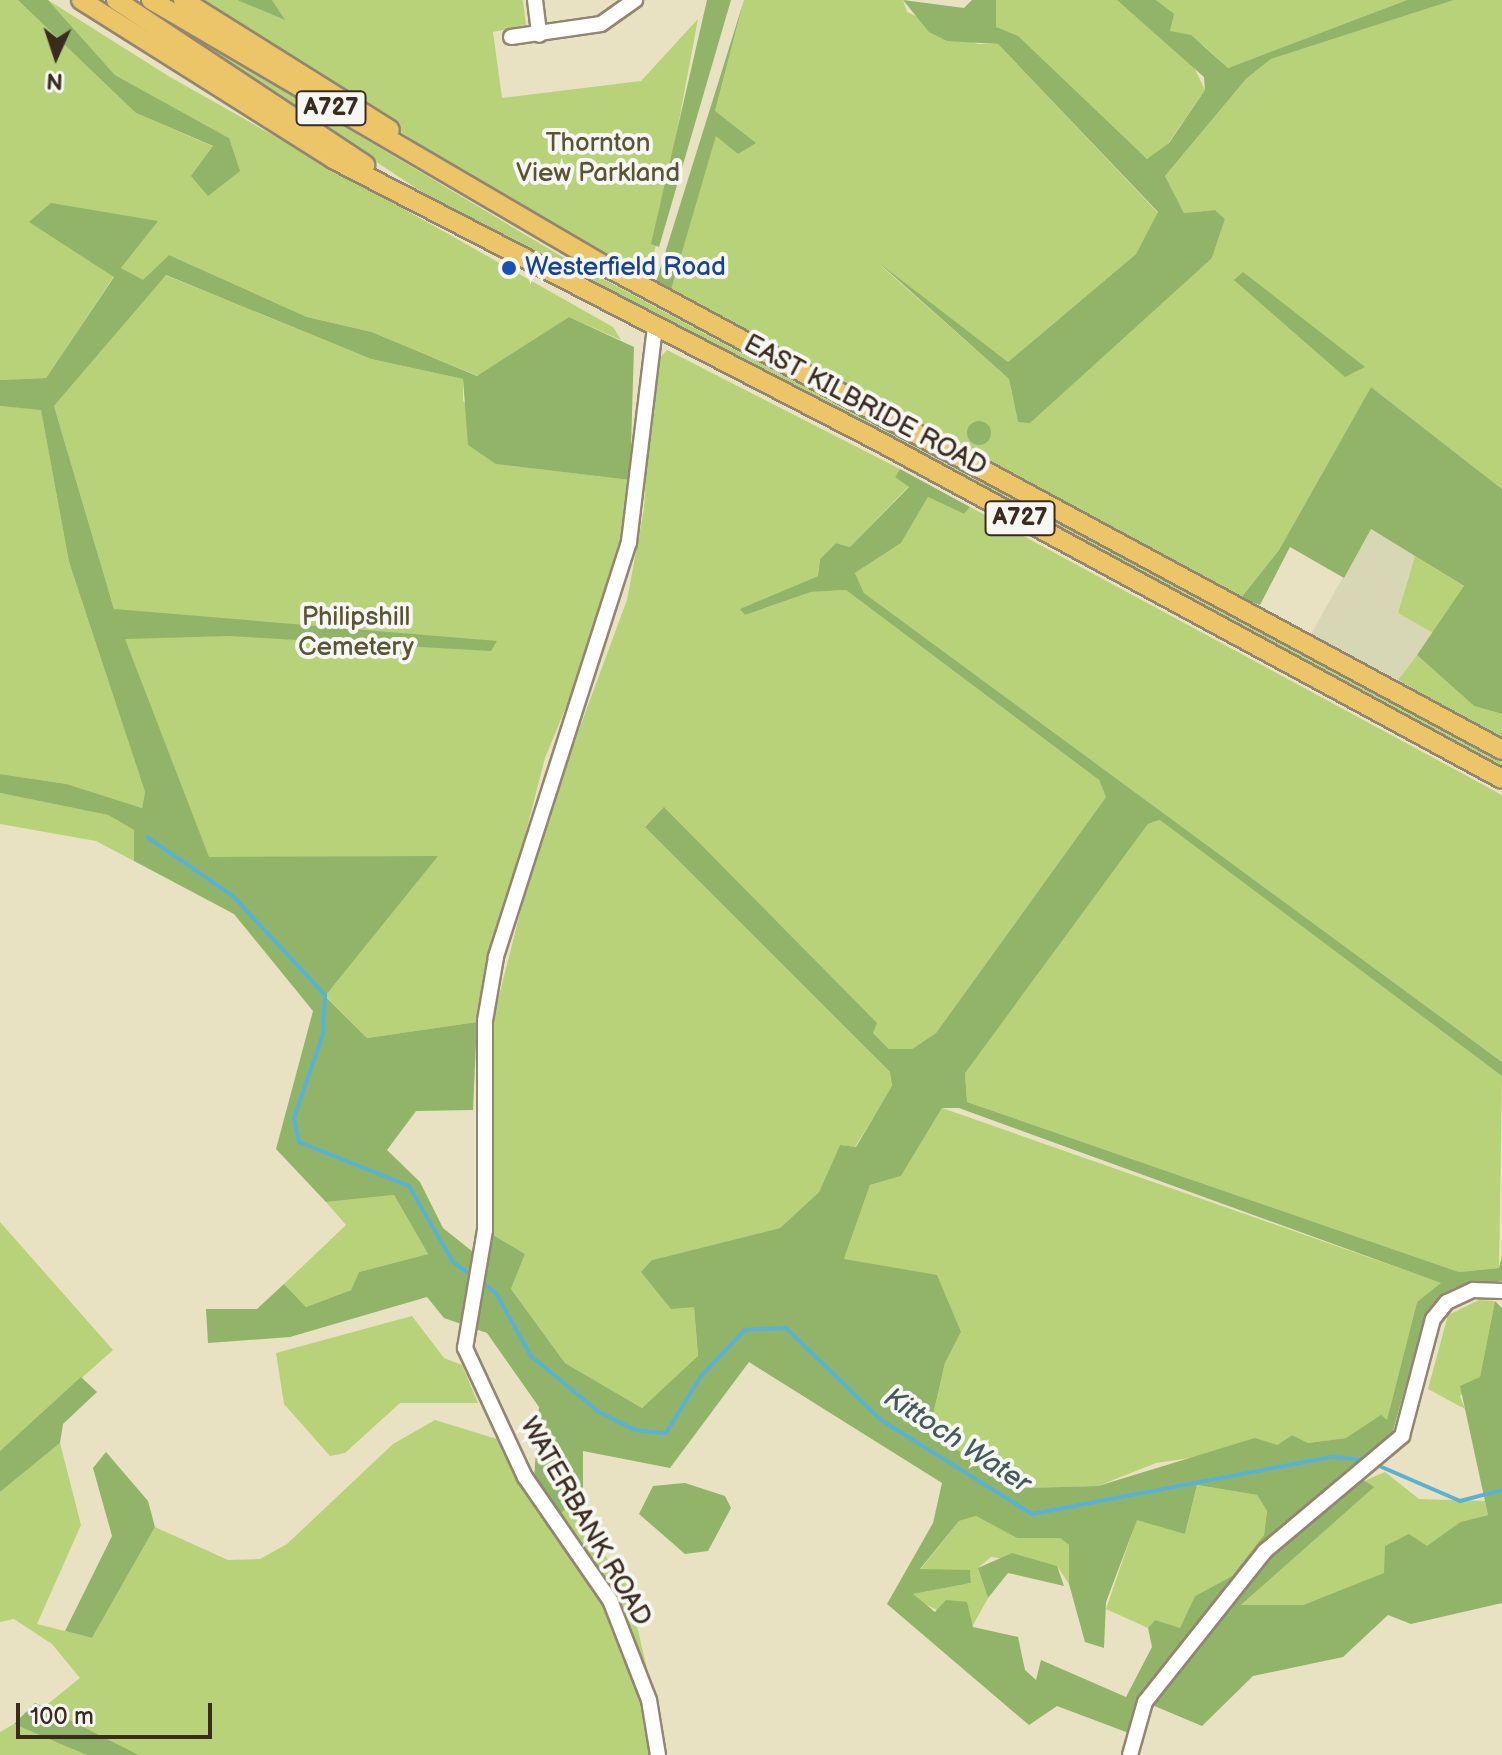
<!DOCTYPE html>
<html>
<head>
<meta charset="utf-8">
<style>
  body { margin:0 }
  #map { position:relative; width:1502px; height:1755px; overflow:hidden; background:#e8e2c3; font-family:"Balsamiq Sans",sans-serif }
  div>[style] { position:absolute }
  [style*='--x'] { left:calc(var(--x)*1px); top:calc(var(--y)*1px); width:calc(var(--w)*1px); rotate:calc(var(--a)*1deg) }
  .built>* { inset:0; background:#d7d6b5 }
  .green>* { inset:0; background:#b7d278 }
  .forest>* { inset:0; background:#91b468 }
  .round { border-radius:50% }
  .stream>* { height:4px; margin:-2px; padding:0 2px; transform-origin:2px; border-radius:2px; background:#59b2d6 }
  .roads { filter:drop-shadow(2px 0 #928670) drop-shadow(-2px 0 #928670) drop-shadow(0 2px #928670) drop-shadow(0 -2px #928670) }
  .minor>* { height:14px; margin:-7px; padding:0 7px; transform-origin:7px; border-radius:7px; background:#fff }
  .major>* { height:18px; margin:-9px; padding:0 9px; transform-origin:9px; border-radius:9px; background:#edc569 }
  .dots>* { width:22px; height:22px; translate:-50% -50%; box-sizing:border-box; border:4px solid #f6f6f2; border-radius:50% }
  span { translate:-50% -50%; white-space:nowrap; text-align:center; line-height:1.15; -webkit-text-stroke:8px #f6f6f2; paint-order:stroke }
  .shield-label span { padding:2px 6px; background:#f6f6f2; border:2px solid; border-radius:6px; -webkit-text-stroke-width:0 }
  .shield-label { font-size:24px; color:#3b2a1e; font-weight:700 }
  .park-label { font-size:26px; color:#5a5434 }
  .transit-label { font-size:26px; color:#164399 }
  .left { translate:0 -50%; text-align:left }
  .street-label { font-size:26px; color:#3b2a1e }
  .water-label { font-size:28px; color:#465a5e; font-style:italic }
  .north { position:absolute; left:16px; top:16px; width:80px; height:80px; -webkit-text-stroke:6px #f6f6f2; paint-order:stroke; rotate:183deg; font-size:22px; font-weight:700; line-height:32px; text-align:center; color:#3b2a1e }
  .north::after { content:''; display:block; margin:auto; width:28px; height:36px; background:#3b2a1e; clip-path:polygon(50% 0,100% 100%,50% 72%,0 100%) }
  .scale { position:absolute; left:16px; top:1703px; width:196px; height:36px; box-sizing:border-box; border:4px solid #3b2a1e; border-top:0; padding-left:10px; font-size:24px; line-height:28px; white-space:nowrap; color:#3b2a1e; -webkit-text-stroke:6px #f6f6f2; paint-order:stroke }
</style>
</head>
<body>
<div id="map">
  <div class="built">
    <div style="clip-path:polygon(1370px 529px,1415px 556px,1398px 613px,1433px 633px,1398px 680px,1311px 634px)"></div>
  </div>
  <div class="green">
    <div style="clip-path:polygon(0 0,18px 0,73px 44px,136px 113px,214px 147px,229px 138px,115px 75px,48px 0,170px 77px,613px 327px,621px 340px,569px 317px,478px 376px,372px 332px,307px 317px,169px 255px,143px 281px,121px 268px,157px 221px,30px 222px,114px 276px,46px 378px,0 380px)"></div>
    <div style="clip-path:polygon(132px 0,566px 259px,1502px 761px,1502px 771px,476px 228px)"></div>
    <div style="clip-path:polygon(197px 0,237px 0,283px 19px,272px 0,523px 0,526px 25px,493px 32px,502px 98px,641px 81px,698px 19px,649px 281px,555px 232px)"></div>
    <div style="clip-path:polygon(744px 0,903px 0,907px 12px,978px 44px,998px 44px,1158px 213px,1136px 254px,1008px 362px,879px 264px,1009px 379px,1018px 422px,1212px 258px,1225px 219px,1215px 210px,1184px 213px,1165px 176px,1246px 79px,1271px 59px,1454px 0,1502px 0,1502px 489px,1371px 387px,1279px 550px,1241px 598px,671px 290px,716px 135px,715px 111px)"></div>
    <div style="clip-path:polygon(996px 0,1117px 0,1190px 59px,1205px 90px,1160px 155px,1147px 159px,996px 27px)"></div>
    <div style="clip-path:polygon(1156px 0,1407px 0,1228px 68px,1204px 46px,1170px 31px,1173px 14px)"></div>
    <div style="clip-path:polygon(165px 275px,371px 359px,463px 379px,463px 400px,496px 464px,630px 480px,611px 598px,545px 758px,477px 1022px,367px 1038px,209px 877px,114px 609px,54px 406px)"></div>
    <div style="clip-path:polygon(667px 350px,900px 469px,895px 477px,909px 486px,850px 547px,836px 543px,820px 559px,818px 576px,741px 609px,745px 615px,811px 592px,846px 590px,1099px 780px,1106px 797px,936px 1033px,912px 1049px,889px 1049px,873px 1033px,876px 1023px,665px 808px,645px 826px,890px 1072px,892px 1087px,855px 1147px,840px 1145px,819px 1192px,780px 1228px,652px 1260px,694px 1307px,698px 1357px,642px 1408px,565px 1363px,511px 1289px,525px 1254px,492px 1234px,487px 1043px,540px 835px,627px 600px,644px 509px,651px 367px)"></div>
    <div style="clip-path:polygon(0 406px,41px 409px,69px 562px,145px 792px,142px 808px,67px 784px,0 774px)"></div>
    <div style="clip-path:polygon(928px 497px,964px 514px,970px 507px,1502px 795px,1502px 1062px,864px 593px,855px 573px,901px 543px)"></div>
    <div style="clip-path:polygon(1415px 556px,1465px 587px,1433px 633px,1398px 613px)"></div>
    <div style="clip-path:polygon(1417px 655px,1474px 706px,1502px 714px,1502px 741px,1398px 680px)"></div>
    <div style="clip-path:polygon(0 793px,108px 815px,134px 830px,134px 861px,96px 841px,0 824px)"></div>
    <div style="clip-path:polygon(1161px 820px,1502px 1076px,1499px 1268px,1459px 1272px,967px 1102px,965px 1072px,1148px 824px)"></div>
    <div style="clip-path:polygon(942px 1108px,1442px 1283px,1417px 1302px,1387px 1421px,1381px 1416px,1346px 1438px,1308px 1443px,1292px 1435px,1277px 1445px,1156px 1463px,1098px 1486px,1025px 1488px,950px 1446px,932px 1419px,945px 1363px,961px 1332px,844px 1259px,870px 1185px,901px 1176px)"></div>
    <div style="clip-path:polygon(394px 1195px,428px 1254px,359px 1272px,351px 1290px,306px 1307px,284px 1284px,346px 1225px,326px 1202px)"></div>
    <div style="clip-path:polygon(0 1222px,113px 1350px,0 1451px)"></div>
    <div style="clip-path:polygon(1479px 1300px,1495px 1301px,1480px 1377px,1460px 1396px,1465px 1409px,1428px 1389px,1448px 1315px)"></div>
    <div style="clip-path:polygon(412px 1316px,444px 1358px,462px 1365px,478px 1403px,400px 1403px,345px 1453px,330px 1456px,284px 1404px,276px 1353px)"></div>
    <div style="clip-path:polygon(435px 1420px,497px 1439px,604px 1603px,639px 1688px,650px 1755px,139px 1755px,44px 1707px,80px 1678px,52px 1644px,14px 1619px,0 1622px,0 1492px,60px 1443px,81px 1525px,37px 1624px,92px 1638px,155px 1527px,228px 1560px,260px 1559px,287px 1544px,393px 1444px)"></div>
    <div style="clip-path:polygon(1385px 1472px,1419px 1499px,1485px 1501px,1488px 1515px,1460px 1522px,1427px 1546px,1386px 1546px,1385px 1573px,1303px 1605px,1240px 1606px,1373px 1487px,1364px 1481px)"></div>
    <div style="clip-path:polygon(1197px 1485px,1257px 1495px,1267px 1511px,1264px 1535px,1232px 1576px,1195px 1596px,1180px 1629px,1155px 1620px,1148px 1628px,1106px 1609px,1137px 1519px,1185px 1534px)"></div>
    <div style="clip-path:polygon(567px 1508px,627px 1583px,650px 1682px,621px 1608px,560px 1514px)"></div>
    <div style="clip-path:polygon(976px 1516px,1017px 1538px,1060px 1538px,1069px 1545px,1069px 1584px,1057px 1566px,991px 1557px,978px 1568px,988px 1598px,972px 1627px,918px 1601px,913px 1594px,971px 1583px,970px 1570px,920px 1570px,959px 1521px)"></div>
    <div style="clip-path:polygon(14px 1724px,65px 1744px,87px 1755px,0 1755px,0 1732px)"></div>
  </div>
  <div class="forest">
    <div style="clip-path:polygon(18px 0,48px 0,115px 75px,229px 138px,240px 171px,208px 196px,191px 176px,213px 146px,136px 113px)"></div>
    <div style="clip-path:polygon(237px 0,272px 0,285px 20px)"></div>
    <div style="clip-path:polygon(707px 0,731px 0,659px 247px,651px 244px)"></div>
    <div style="clip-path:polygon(744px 0,715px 111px,756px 143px,738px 154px,716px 136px,671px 290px,656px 282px)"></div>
    <div style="clip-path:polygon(903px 0,964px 8px,972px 0,996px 0,996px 27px,1018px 36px,1147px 159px,1169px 143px,1205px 90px,1204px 77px,1117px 0,1156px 0,1174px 14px,1170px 31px,1191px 35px,1228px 68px,1407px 0,1454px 0,1271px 59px,1246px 79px,1165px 176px,1184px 213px,1215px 210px,1225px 219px,1212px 258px,1030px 423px,1018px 422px,1009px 379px,879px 263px,1008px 362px,1136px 254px,1158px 212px,998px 44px,947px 41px,929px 32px)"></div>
    <div style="clip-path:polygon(evenodd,51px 203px,158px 221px,121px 268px,143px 280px,169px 255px,307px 317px,372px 332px,477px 376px,569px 317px,634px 347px,630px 480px,496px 464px,468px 445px,463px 379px,371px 359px,166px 275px,54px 406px,114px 609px,497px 641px,491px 651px,229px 636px,125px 639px,209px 857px,438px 856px,325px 996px,367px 1038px,477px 1022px,473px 1110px,416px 1111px,387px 1150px,420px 1182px,443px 1228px,478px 1256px,485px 1230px,525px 1254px,511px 1289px,565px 1363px,642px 1408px,698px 1356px,694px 1307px,671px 1309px,641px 1272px,652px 1260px,780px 1228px,819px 1192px,840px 1145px,856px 1147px,892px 1086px,890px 1072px,645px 827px,664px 807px,877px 1023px,873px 1033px,889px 1049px,912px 1049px,936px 1033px,1106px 797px,1099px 780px,846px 590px,811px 592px,745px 615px,740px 609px,818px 576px,820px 559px,836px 543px,850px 547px,909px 487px,895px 477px,900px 469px,970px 507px,964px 514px,928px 497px,901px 543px,855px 573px,864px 593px,1502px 1062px,1502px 1076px,1160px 820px,1148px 824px,965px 1073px,967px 1102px,1459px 1272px,1499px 1268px,1502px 1256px,1502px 1281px,1454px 1288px,1426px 1313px,1393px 1431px,1351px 1472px,1374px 1487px,1241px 1605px,1303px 1605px,1384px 1573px,1385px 1546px,1409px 1534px,1427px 1546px,1460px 1522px,1488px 1515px,1460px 1386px,1480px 1377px,1495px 1301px,1502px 1308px,1502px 1603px,1411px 1624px,1388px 1615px,1343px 1657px,1253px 1676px,1202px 1726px,1145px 1702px,1134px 1735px,1057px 1706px,1029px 1725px,887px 1604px,933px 1523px,942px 1483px,749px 1362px,670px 1468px,583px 1451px,583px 1494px,560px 1514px,534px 1479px,539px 1407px,487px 1333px,444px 1318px,427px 1297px,290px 1337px,208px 1343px,206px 1309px,257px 1309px,284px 1284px,306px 1307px,351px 1290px,359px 1272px,428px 1254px,394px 1195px,326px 1202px,276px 1149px,313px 1011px,234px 914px,134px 861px,134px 830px,108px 815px,0 793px,0 774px,67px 784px,142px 808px,145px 792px,69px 562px,41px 410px,0 406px,0 380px,46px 378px,114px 277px,29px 222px,51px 203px,942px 1108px,959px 1108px,1441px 1283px,1417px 1302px,1387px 1420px,1381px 1415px,1346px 1438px,1308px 1443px,1292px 1435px,1277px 1445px,1255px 1438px,1098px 1486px,1025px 1488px,950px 1446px,932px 1419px,945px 1363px,961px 1332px,937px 1275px,844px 1259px,870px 1185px,901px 1176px,942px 1108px,51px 203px,1197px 1485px,1257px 1495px,1267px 1511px,1264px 1535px,1232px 1576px,1195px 1596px,1180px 1628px,1155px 1620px,1148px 1628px,1152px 1647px,1126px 1697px,1041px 1660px,1036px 1680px,1025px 1670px,1018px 1637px,973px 1627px,967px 1602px,946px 1600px,935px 1612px,913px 1594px,971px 1583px,970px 1570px,920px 1569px,959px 1521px,976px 1516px,1017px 1538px,1060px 1538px,1069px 1545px,1069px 1584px,1085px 1642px,1104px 1648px,1106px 1602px,1137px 1520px,1185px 1534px,1197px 1485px)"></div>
    <div style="clip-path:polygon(1243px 272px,1365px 367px,1345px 377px,1234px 280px)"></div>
    <div style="clip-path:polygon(1371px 387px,1502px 489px,1502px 714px,1474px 706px,1417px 655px,1464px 586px,1371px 529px,1344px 578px,1290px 547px,1260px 605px,1241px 598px,1279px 550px)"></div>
    <div class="round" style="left:967px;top:421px;width:24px;height:24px"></div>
    <div style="clip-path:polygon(81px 1377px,97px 1392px,63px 1424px,60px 1443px,0 1492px,0 1451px)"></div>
    <div style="clip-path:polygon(106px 1452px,148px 1501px,155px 1527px,92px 1638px,65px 1631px,112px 1536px,93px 1468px)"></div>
    <div style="clip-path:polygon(685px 1483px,725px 1496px,731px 1508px,708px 1551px,685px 1554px,639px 1514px,653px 1486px)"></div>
    <div style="clip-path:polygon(1012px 1553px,1057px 1566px,1064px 1586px,1008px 1573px,988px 1598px,978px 1568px)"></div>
    <div style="clip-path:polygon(35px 1703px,44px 1707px,139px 1755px,87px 1755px,14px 1724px)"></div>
  </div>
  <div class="stream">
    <div style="--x:147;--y:837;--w:104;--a:34.5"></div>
    <div style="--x:233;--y:896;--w:135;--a:47.1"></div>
    <div style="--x:325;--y:995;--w:39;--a:93"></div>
    <div style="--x:323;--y:1034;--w:89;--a:109"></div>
    <div style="--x:294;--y:1118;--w:25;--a:78"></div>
    <div style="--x:299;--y:1142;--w:118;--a:21.8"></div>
    <div style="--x:409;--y:1186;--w:88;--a:59.9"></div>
    <div style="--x:453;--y:1262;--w:53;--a:35.8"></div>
    <div style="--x:496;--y:1293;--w:72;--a:60.9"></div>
    <div style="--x:531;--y:1356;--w:88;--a:39.5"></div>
    <div style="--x:599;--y:1412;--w:40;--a:26.6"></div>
    <div style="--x:635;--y:1430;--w:31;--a:6"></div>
    <div style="--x:666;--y:1433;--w:67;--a:-58.4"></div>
    <div style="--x:701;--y:1376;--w:64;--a:-46.3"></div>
    <div style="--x:745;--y:1330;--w:41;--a:-2.8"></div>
    <div style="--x:786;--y:1328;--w:132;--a:44.1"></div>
    <div style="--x:881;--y:1420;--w:178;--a:31.9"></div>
    <div style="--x:1032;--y:1514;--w:305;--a:-10.8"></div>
    <div style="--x:1332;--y:1457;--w:33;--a:5"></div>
    <div style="--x:1377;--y:1465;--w:90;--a:23.4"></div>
    <div style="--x:1460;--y:1501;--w:43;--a:-14.7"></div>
  </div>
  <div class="roads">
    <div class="minor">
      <div style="--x:535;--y:0;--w:35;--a:83"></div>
      <div style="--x:511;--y:37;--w:91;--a:-8.2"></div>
      <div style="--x:601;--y:24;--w:42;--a:-35.2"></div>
      <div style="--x:655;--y:327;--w:217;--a:96.9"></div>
      <div style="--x:629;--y:542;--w:436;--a:107.8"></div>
      <div style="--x:496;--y:957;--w:65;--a:99.8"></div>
      <div style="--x:485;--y:1021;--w:209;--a:90"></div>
      <div style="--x:485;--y:1230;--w:120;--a:99.6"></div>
      <div style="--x:465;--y:1348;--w:142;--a:65.1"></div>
      <div style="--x:525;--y:1477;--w:150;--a:55.4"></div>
      <div style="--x:610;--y:1600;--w:107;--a:68.7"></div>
      <div style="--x:649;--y:1700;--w:56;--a:80.7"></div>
      <div style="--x:1130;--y:1755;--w:55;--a:-74.2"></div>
      <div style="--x:1145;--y:1702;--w:193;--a:-51.5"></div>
      <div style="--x:1265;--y:1551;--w:179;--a:-40"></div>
      <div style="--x:1402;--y:1436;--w:121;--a:-75.2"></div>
      <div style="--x:1433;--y:1319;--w:22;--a:-51"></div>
      <div style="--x:1447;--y:1302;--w:29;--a:-25"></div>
      <div style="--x:1473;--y:1290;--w:29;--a:2"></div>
    </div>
    <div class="major">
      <div style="--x:81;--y:0;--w:298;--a:32.2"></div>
      <div style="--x:333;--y:159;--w:618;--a:27.35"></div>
      <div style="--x:882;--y:443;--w:705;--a:28.45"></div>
      <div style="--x:116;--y:0;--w:299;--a:33.5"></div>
      <div style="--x:151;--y:0;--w:528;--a:30.35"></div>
      <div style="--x:607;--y:267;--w:1017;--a:28.35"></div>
      <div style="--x:183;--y:0;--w:244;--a:32.1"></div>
    </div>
  </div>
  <div class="dots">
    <div style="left:509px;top:268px;background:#1a4fb4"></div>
  </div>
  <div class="shield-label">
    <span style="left:331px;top:108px">A727</span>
    <span style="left:1020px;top:518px">A727</span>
  </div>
  <div class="park-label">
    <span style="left:598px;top:159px">Thornton<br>View Parkland</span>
    <span style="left:356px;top:633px">Philipshill<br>Cemetery</span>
  </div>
  <div class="transit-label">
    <span class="left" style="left:525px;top:268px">Westerfield Road</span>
  </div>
  <div class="street-label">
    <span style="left:865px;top:406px;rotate:28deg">EAST KILBRIDE ROAD</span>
    <span style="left:585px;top:1522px;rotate:60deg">WATERBANK ROAD</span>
  </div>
  <div class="water-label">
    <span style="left:957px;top:1441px;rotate:33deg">Kittoch Water</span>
  </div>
  <div class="north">N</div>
  <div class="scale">100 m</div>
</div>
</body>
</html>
